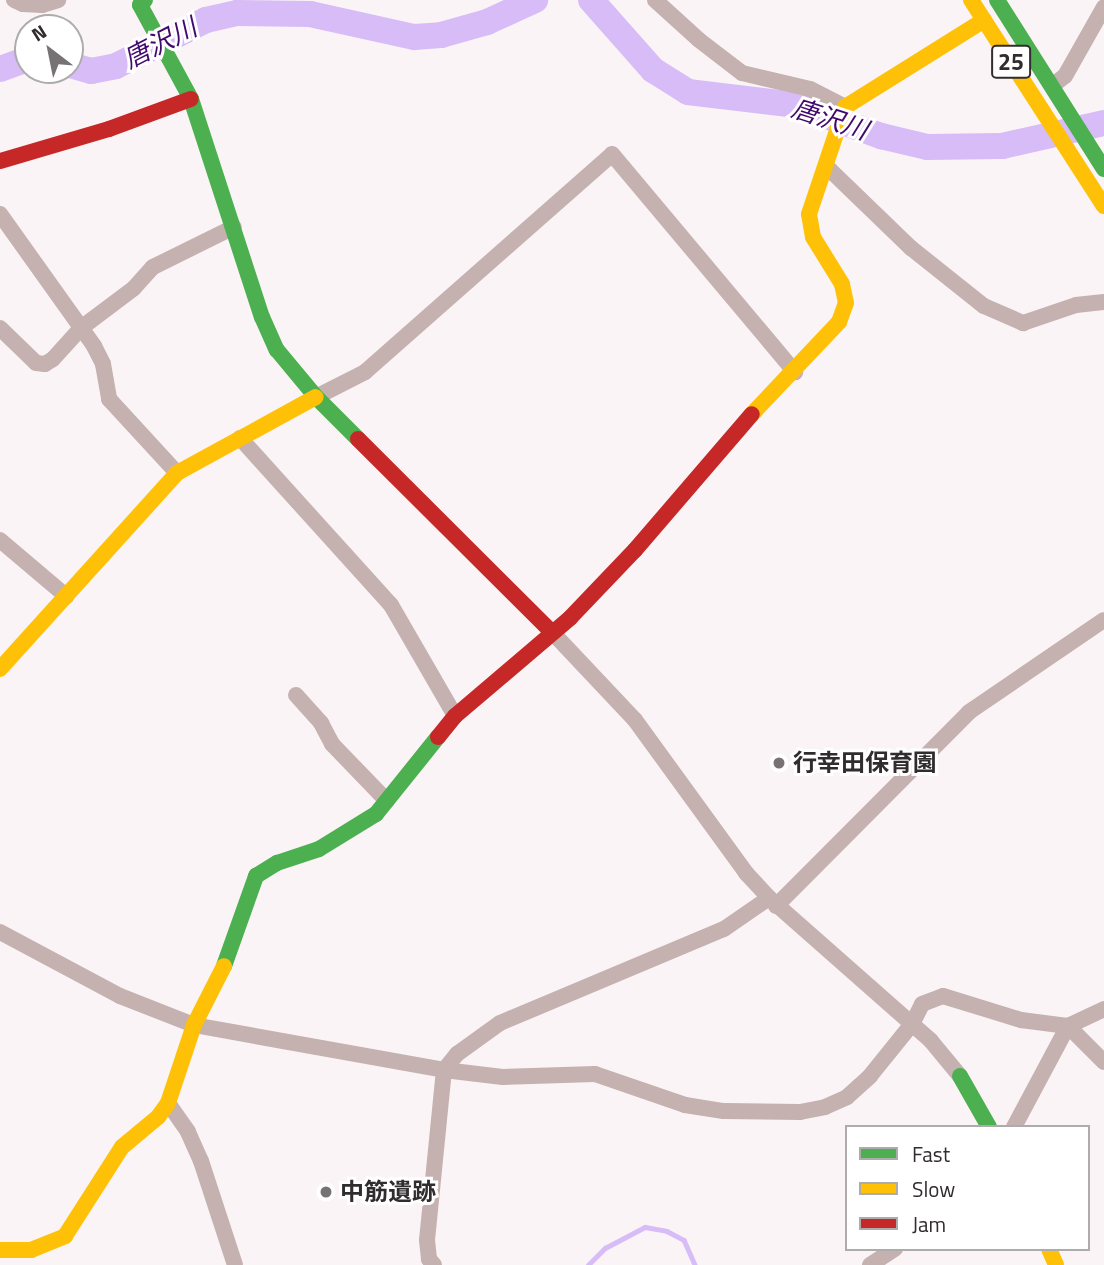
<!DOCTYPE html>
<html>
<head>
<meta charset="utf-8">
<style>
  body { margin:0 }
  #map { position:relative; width:1104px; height:1265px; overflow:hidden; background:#faf4f6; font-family:"Titillium Web","Noto Sans JP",sans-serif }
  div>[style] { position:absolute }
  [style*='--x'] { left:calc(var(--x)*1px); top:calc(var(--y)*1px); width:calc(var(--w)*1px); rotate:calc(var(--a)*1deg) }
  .stream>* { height:4.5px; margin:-2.25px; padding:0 2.25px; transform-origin:2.25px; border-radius:2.25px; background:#d7bcf7 }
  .river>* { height:26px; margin:-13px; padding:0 13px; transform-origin:13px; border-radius:13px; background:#d7bcf7 }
  .street>* { height:16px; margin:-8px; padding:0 8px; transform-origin:8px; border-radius:8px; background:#c5b1b0 }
  .fast>* { height:16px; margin:-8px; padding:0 8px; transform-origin:8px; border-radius:8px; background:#4caf50 }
  .slow>* { height:16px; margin:-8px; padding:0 8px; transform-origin:8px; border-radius:8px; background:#ffc107 }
  .jam>* { height:16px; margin:-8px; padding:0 8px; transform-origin:8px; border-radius:8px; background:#c62828 }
  .dots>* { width:19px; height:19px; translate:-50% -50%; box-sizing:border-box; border:4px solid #fff; border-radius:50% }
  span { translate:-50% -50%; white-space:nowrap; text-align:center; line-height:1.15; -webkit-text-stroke:6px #fff; paint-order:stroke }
  .shield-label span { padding:2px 5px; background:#fff; border:2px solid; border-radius:5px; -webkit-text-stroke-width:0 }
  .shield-label { font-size:23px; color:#312d2e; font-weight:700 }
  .poi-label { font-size:24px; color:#312d2e; font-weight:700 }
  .left { translate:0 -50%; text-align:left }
  .water-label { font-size:26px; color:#42096d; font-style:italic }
  .legend { position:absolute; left:845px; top:1125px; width:245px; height:126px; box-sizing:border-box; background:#fff; border:2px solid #adabab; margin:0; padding:9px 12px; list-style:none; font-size:21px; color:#312d2e }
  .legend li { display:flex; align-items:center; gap:14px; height:35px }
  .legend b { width:35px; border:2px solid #adabab }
  .north { position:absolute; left:14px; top:14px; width:70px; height:70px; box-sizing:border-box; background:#fff; border:2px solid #adabab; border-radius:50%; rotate:328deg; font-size:19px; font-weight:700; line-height:28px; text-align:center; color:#312d2e }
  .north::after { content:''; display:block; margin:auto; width:24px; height:32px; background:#777374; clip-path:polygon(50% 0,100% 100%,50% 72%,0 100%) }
</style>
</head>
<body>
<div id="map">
  <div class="stream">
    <div style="--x:588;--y:1265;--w:24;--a:-45"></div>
    <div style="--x:605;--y:1248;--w:45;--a:-27.7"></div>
    <div style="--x:645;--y:1227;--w:22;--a:10"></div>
    <div style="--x:667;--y:1231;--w:19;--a:28"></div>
    <div style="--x:684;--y:1240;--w:27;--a:66"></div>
  </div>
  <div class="river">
    <div style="--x:591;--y:0;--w:94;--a:48.5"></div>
    <div style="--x:653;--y:70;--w:41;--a:32.2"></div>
    <div style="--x:688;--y:92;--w:110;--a:6.8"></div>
    <div style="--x:797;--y:105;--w:90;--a:20.3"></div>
    <div style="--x:881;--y:136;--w:47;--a:13.4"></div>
    <div style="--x:927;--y:147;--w:75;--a:-0.8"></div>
    <div style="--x:1002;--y:146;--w:105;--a:-12.7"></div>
    <div style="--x:70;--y:65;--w:22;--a:16"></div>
    <div style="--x:91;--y:71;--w:25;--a:-11"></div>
    <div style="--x:116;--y:66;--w:101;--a:-27.1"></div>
    <div style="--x:206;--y:20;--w:32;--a:-13"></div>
    <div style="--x:237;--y:13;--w:73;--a:0.8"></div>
    <div style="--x:310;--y:14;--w:107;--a:12.5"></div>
    <div style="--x:414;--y:37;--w:27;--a:-4"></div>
    <div style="--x:441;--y:35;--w:48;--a:-15.8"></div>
    <div style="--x:487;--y:22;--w:53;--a:-24.6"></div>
    <div style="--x:0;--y:69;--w:30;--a:-20"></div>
  </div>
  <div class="street">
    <div style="--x:14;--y:0;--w:10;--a:24"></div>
    <div style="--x:23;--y:4;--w:19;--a:3"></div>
    <div style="--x:42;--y:5;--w:17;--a:-17"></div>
    <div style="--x:655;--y:0;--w:59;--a:42.3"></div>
    <div style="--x:699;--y:40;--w:54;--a:37.5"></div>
    <div style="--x:742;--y:73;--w:70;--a:13.2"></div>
    <div style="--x:810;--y:89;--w:39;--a:27"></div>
    <div style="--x:1052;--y:86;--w:16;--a:-38"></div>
    <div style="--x:1065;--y:76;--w:79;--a:-60.5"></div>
    <div style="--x:827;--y:167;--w:117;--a:44"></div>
    <div style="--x:911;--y:248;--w:93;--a:38.5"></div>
    <div style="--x:984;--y:306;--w:43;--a:23.6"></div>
    <div style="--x:1023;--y:323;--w:56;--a:-18.8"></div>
    <div style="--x:1076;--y:305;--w:28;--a:-6"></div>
    <div style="--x:0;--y:214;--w:162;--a:54.5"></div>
    <div style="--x:94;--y:346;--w:20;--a:63"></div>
    <div style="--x:103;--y:364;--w:36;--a:80"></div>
    <div style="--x:109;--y:399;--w:100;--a:47.4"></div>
    <div style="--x:0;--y:328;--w:50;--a:44.2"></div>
    <div style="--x:36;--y:363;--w:9;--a:6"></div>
    <div style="--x:45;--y:364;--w:9;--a:-32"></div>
    <div style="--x:53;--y:359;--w:42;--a:-47.9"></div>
    <div style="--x:81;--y:328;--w:66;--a:-37"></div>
    <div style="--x:134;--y:288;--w:28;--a:-48"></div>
    <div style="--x:153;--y:267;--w:90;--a:-26.3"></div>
    <div style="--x:316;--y:397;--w:55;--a:-27"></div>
    <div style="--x:365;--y:372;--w:329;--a:-41.4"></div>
    <div style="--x:612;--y:154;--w:285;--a:50"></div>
    <div style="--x:240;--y:438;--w:225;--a:47.9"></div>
    <div style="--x:391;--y:605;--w:128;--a:60"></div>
    <div style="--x:0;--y:540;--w:87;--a:40.3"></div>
    <div style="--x:552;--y:632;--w:121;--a:46.7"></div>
    <div style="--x:635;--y:720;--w:189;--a:54"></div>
    <div style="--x:746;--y:873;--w:34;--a:47"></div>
    <div style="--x:769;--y:898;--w:216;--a:41.4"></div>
    <div style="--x:931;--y:1041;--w:45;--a:50.4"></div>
    <div style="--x:296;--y:695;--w:38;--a:48"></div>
    <div style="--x:321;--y:723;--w:24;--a:62"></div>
    <div style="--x:332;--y:744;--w:79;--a:46"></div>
    <div style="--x:776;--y:906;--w:274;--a:-45.1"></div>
    <div style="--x:969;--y:712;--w:163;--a:-34.3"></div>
    <div style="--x:0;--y:932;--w:136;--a:28.1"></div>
    <div style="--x:120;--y:996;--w:79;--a:21.4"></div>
    <div style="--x:194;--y:1025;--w:254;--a:10.2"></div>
    <div style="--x:444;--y:1070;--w:59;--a:6.8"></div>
    <div style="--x:503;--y:1077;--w:92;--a:-1.9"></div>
    <div style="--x:595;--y:1074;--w:95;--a:19"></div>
    <div style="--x:685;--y:1105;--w:39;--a:9"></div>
    <div style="--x:724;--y:1111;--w:76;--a:0.8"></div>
    <div style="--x:800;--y:1112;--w:25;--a:-11"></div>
    <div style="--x:825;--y:1107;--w:24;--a:-24"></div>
    <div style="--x:847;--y:1097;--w:31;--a:-42"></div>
    <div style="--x:870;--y:1076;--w:67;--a:-51.1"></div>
    <div style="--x:912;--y:1024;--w:22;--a:-63"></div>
    <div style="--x:922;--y:1004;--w:22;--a:-21"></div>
    <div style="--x:943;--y:996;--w:82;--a:17.1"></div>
    <div style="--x:1021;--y:1020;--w:47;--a:7.3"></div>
    <div style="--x:1068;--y:1026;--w:40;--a:-25"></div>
    <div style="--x:168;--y:1103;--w:35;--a:55"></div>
    <div style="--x:188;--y:1132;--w:32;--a:66"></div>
    <div style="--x:201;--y:1161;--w:109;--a:71.9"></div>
    <div style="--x:1014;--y:1127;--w:115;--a:-61.9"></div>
    <div style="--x:1068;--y:1026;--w:51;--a:45"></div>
    <div style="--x:434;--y:1265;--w:8;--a:-130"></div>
    <div style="--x:429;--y:1259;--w:19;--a:-96"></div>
    <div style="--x:427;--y:1240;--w:171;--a:-84.3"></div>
    <div style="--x:444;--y:1070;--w:21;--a:-51"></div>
    <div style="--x:457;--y:1054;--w:53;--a:-35.8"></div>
    <div style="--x:500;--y:1023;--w:243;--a:-22.8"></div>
    <div style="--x:724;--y:929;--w:55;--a:-34.6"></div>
    <div style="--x:870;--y:1265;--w:30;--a:-33"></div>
  </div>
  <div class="fast">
    <div style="--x:145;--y:0;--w:7;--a:135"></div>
    <div style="--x:140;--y:5;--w:107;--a:61.5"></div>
    <div style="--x:191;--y:99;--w:229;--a:72"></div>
    <div style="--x:262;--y:317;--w:36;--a:66"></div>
    <div style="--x:277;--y:350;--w:61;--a:50.3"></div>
    <div style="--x:316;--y:397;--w:59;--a:45"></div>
    <div style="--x:997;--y:0;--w:200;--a:57.7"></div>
    <div style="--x:224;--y:966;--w:96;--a:-70.4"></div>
    <div style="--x:256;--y:876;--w:25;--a:-32"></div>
    <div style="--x:277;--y:863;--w:44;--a:-18.4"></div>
    <div style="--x:319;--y:849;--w:67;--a:-31.6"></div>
    <div style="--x:376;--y:814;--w:99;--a:-51.2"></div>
    <div style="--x:960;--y:1076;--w:59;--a:60.4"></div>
  </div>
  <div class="slow">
    <div style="--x:971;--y:0;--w:245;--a:57.2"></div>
    <div style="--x:752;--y:414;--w:127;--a:-46.6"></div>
    <div style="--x:839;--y:322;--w:20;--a:-70"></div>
    <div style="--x:846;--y:303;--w:19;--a:-102"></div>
    <div style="--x:842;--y:284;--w:55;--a:-121.7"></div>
    <div style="--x:813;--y:237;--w:23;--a:-100"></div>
    <div style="--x:809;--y:214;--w:113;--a:-71.4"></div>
    <div style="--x:845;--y:107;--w:164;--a:-32"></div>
    <div style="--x:0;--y:669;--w:264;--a:-47.9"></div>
    <div style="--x:177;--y:473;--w:158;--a:-28.7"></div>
    <div style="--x:1049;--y:1249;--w:17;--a:66"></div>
    <div style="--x:0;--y:1250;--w:31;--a:0"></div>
    <div style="--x:31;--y:1250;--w:37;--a:-22"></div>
    <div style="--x:65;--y:1236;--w:106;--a:-57.4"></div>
    <div style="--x:122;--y:1147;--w:47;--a:-39.8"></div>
    <div style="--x:158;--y:1117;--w:17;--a:-54"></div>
    <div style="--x:168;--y:1103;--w:82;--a:-71.6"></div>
    <div style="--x:194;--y:1025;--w:66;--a:-63"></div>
  </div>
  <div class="jam">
    <div style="--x:0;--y:161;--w:114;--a:-16.4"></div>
    <div style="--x:109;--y:129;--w:87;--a:-20.1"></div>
    <div style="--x:358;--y:439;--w:274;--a:44.9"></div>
    <div style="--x:438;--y:737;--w:27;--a:-51"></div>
    <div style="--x:455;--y:716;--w:151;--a:-40.4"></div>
    <div style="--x:570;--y:618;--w:94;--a:-46.3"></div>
    <div style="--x:635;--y:550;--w:179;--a:-49.3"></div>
  </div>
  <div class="dots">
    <div style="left:779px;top:763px;background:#777374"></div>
    <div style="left:326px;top:1192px;background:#777374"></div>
  </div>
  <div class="shield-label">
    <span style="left:1011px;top:62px">25</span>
  </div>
  <div class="poi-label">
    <span class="left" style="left:793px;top:763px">行幸田保育園</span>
    <span class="left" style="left:340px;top:1192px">中筋遺跡</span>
  </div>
  <div class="water-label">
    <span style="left:160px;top:43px;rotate:-27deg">唐沢川</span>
    <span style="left:830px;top:119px;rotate:18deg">唐沢川</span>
  </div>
  <ul class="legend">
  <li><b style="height:9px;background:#4caf50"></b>Fast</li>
  <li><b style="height:9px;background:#ffc107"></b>Slow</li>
  <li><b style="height:9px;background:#c62828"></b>Jam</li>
  </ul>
  <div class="north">N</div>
</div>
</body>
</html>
